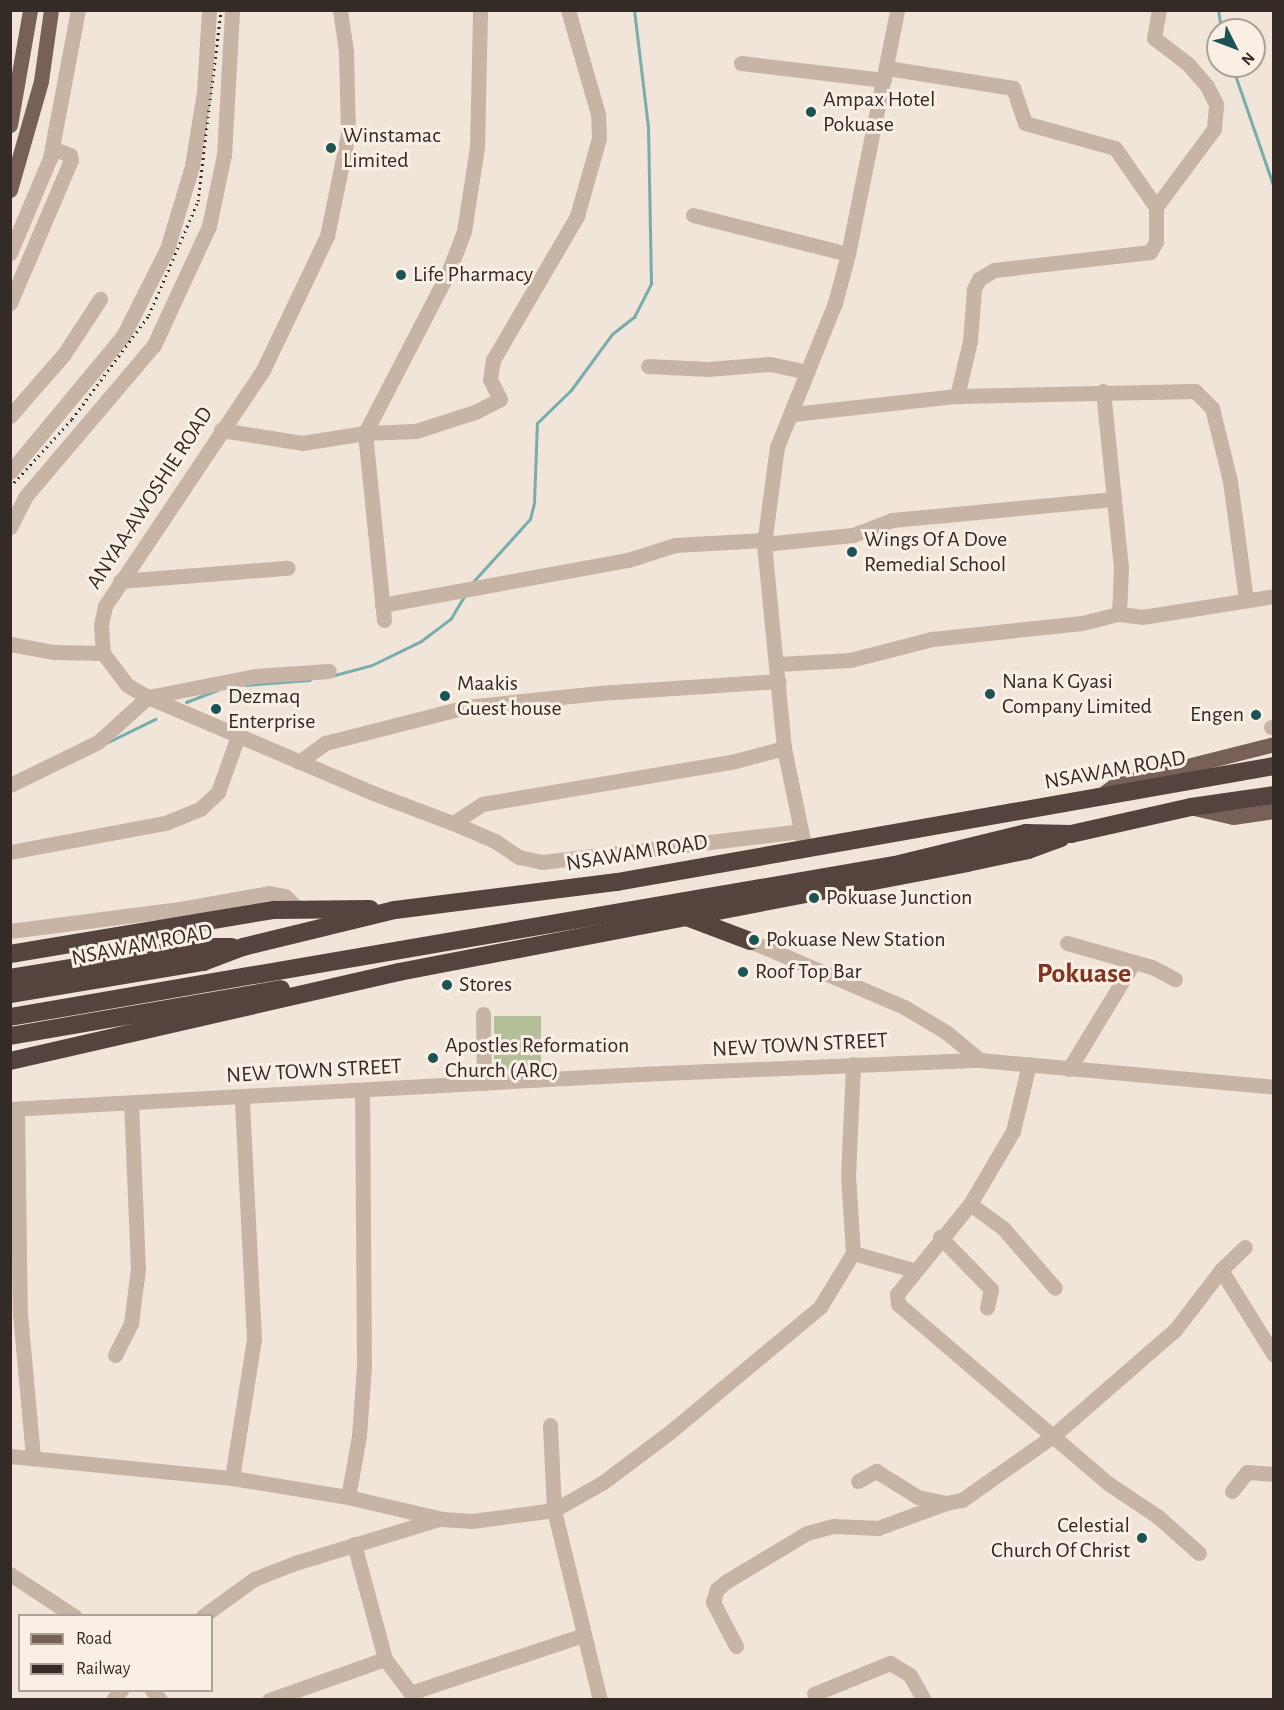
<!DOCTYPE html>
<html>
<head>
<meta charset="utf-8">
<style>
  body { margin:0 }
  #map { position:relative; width:1284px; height:1710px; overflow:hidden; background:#f1e4d8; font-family:"Alegreya Sans",sans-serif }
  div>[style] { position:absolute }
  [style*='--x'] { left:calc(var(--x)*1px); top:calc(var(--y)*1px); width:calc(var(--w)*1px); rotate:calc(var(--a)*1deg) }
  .green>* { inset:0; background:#b3bf99; transform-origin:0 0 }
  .stream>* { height:3px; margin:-1.5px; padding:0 1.5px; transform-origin:1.5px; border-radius:1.5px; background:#78adad }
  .minor>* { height:15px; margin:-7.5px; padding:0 7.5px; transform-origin:7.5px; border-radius:7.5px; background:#c8b4a5 }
  .major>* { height:15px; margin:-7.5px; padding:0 7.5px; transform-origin:7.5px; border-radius:7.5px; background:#766057 }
  .highway>* { height:18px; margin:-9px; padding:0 9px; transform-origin:9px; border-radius:9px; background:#55443d }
  .rail>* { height:3px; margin-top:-1.5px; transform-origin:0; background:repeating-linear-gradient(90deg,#342a26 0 1.5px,transparent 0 6px) }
  .dots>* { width:16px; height:16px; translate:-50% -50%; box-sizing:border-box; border:3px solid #f9efe4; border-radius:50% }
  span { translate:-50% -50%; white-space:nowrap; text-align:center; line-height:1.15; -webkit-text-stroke:6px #f9efe4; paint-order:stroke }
  .poi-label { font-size:22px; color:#342a26 }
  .left { translate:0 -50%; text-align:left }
  .right { translate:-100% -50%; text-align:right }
  .street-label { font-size:22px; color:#342a26 }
  .district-label { font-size:28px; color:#823420; font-weight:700 }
  .frame { position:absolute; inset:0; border:12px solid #342a26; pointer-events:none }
  .legend { position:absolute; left:18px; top:1614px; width:195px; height:78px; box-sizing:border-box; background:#f9efe4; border:2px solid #aaa098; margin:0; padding:8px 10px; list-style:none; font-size:18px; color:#342a26 }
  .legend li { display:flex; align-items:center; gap:12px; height:30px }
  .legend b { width:30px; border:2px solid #aaa098 }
  .north { position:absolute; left:1206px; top:18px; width:60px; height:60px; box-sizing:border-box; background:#f9efe4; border:2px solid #aaa098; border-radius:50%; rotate:132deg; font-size:16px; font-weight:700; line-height:24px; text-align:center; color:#342a26 }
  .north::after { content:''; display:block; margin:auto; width:21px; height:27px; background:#1c5355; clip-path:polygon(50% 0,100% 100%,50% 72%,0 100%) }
</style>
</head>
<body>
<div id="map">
  <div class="green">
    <div style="left:541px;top:1016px;width:54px;height:47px;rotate:90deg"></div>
  </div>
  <div class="stream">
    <div style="--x:1218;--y:10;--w:20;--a:81"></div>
    <div style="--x:1232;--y:66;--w:129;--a:71"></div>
    <div style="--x:471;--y:584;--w:88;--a:-47.8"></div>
    <div style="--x:530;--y:519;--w:16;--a:-76"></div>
    <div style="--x:534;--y:503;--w:80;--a:-87.9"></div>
    <div style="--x:537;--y:423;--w:47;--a:-44.1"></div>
    <div style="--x:571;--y:390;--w:69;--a:-53.8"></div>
    <div style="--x:612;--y:334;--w:28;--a:-38"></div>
    <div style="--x:634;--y:317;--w:38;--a:-63"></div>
    <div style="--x:651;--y:283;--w:156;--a:-91.1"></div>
    <div style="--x:648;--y:127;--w:118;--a:-96.8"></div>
    <div style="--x:331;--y:676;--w:42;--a:-15"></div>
    <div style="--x:372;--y:665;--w:55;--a:-26.1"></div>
    <div style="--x:421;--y:641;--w:38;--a:-37"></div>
    <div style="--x:451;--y:618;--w:27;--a:-59"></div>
    <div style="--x:245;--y:685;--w:65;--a:-4.4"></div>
    <div style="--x:186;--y:702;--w:34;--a:-21"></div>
    <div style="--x:106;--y:743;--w:55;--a:-26.1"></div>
  </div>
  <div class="minor">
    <div style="--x:340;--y:10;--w:41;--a:81.7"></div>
    <div style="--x:346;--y:51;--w:83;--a:88.6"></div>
    <div style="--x:348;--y:134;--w:104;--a:101.6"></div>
    <div style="--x:327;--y:236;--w:148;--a:115.5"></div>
    <div style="--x:263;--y:370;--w:284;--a:123.8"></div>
    <div style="--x:105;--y:606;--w:19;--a:102"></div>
    <div style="--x:101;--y:625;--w:28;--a:86"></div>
    <div style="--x:103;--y:653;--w:40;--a:53"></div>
    <div style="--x:127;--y:685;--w:24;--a:30"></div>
    <div style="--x:148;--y:697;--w:245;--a:23.1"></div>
    <div style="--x:373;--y:793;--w:85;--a:20.6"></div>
    <div style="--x:453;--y:823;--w:46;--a:23.2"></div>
    <div style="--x:495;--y:841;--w:29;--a:34"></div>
    <div style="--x:519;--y:857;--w:24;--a:12"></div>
    <div style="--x:542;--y:862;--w:261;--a:-6.8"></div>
    <div style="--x:741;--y:63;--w:144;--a:6.8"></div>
    <div style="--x:887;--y:68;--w:128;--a:9"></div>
    <div style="--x:1013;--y:88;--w:37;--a:71"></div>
    <div style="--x:1025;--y:123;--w:93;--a:15.5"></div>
    <div style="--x:1115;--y:148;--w:72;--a:55.2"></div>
    <div style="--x:1156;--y:207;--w:35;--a:90"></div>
    <div style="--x:1156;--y:242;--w:12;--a:121"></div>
    <div style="--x:1150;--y:252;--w:157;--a:173.4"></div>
    <div style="--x:994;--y:270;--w:17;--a:149"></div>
    <div style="--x:979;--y:279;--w:11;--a:117"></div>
    <div style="--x:974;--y:289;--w:52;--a:94.4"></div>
    <div style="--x:970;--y:341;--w:57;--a:103.3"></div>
    <div style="--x:1156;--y:207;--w:97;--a:-53.4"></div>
    <div style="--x:1214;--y:129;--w:25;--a:-85"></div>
    <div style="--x:1216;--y:104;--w:20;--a:-117"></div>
    <div style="--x:1207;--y:86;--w:29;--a:-131"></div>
    <div style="--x:1188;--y:64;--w:43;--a:-142.6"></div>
    <div style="--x:1154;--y:38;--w:28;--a:-80"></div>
    <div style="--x:693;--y:215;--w:160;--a:14.1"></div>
    <div style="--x:10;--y:253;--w:103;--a:-67.2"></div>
    <div style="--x:50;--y:158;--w:151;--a:-79.3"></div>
    <div style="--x:10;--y:303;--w:155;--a:-66.9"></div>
    <div style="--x:71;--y:160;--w:5;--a:-101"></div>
    <div style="--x:70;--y:155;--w:19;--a:-159"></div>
    <div style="--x:648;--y:366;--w:60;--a:2.9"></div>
    <div style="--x:708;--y:369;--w:62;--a:-4.6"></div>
    <div style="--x:770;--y:364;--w:38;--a:12"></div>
    <div style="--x:1103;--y:391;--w:177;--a:84.2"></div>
    <div style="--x:1121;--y:567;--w:47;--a:92.4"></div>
    <div style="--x:793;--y:414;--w:165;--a:-6.3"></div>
    <div style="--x:957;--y:396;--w:238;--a:-1.2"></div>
    <div style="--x:1195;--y:391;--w:24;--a:45"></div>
    <div style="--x:1212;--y:408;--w:75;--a:76.1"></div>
    <div style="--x:1230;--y:481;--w:119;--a:82.3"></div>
    <div style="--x:10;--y:416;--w:82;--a:-48.9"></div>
    <div style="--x:64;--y:354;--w:66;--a:-56.8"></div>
    <div style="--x:221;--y:430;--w:82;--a:9.1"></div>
    <div style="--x:302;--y:443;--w:64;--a:-9"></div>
    <div style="--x:365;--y:433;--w:180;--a:-62.6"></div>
    <div style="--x:448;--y:273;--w:45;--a:-69.1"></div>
    <div style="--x:464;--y:231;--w:85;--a:-81.2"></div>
    <div style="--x:477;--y:147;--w:137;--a:-88.7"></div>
    <div style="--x:10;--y:472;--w:177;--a:-50.3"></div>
    <div style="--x:123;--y:336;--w:97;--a:-63.2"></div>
    <div style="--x:167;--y:249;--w:87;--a:-73.2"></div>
    <div style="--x:192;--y:166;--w:75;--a:-80.8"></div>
    <div style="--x:204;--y:92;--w:82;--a:-86.5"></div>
    <div style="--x:10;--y:527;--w:34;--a:-63"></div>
    <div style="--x:25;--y:497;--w:199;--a:-49.7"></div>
    <div style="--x:154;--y:345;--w:131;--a:-65.2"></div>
    <div style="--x:209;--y:226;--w:73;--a:-78.1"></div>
    <div style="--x:224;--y:155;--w:145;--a:-86.8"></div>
    <div style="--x:764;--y:544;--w:89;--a:-5.8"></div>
    <div style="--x:853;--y:535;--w:42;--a:-21"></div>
    <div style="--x:892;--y:520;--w:223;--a:-5.4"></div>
    <div style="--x:120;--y:581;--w:168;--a:-4.5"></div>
    <div style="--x:382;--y:605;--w:250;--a:-10.4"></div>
    <div style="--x:628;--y:560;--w:49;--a:-17.7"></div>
    <div style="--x:675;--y:545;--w:89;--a:-3.2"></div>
    <div style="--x:384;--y:620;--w:188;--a:-95.8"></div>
    <div style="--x:365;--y:433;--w:51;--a:-2.2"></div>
    <div style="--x:416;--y:431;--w:62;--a:-17.9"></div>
    <div style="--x:475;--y:412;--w:28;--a:-27"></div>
    <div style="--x:500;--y:399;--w:22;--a:-117"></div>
    <div style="--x:490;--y:379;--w:19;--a:-81"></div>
    <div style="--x:493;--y:360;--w:167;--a:-59.7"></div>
    <div style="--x:577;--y:216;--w:81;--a:-74.2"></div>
    <div style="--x:599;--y:138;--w:24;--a:-92"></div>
    <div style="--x:598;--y:114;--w:108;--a:-106.1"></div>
    <div style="--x:10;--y:644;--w:45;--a:10.3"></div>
    <div style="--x:54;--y:652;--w:49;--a:1.2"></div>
    <div style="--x:778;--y:664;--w:72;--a:-3.2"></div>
    <div style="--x:850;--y:660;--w:85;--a:-14.4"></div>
    <div style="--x:932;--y:639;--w:151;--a:-6.1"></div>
    <div style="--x:1082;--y:623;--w:38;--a:-14"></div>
    <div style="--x:1119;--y:614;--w:23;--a:7"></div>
    <div style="--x:1142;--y:617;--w:134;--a:-9"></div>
    <div style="--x:1271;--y:727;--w:3;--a:0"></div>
    <div style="--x:299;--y:762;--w:32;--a:-36"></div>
    <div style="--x:325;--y:743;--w:146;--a:-14.3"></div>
    <div style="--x:466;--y:707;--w:134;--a:-6"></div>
    <div style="--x:599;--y:693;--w:180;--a:-3.8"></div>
    <div style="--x:10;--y:785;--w:98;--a:-26"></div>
    <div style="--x:98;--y:742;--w:67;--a:-42"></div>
    <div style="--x:148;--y:697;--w:109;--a:-11.1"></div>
    <div style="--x:255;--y:676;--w:74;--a:-3.9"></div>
    <div style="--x:453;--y:823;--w:35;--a:-33"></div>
    <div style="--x:482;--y:804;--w:257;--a:-9.6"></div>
    <div style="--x:735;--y:761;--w:51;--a:-14.9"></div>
    <div style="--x:803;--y:840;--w:94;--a:-101.7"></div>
    <div style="--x:784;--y:748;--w:205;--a:-95.6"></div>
    <div style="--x:764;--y:544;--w:98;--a:-82.4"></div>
    <div style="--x:777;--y:447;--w:155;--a:-68.1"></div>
    <div style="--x:835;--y:303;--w:51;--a:-75.1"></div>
    <div style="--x:848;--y:254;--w:249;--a:-78.6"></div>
    <div style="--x:10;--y:852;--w:158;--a:-10.6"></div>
    <div style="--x:165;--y:823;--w:38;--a:-22"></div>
    <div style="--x:200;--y:809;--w:25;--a:-43"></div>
    <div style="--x:218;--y:792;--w:59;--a:-70.3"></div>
    <div style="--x:10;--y:931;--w:177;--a:-7.4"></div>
    <div style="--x:186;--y:908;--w:84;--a:-10.2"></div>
    <div style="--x:269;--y:893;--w:16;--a:11"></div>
    <div style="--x:285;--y:896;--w:17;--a:45"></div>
    <div style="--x:750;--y:941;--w:168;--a:23.2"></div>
    <div style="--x:904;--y:1007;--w:49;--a:30.8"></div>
    <div style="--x:946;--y:1032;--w:44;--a:39.5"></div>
    <div style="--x:1067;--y:943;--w:88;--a:15.8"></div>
    <div style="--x:1152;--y:967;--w:26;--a:28"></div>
    <div style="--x:483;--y:1014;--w:69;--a:89.2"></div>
    <div style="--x:1029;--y:1064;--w:69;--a:103.4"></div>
    <div style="--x:1013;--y:1131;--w:85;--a:120.5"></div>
    <div style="--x:970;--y:1204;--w:116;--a:129"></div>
    <div style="--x:897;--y:1294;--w:10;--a:84"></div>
    <div style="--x:898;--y:1304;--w:277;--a:40.5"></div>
    <div style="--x:1109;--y:1484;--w:58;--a:33.7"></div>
    <div style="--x:1157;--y:1516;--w:56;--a:41.4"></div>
    <div style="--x:1069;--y:1069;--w:125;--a:-58.7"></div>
    <div style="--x:10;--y:1109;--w:631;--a:-3.18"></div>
    <div style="--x:640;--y:1074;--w:340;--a:-2.4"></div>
    <div style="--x:980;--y:1060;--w:295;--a:5.2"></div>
    <div style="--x:17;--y:1109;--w:205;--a:89.2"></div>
    <div style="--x:20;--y:1314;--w:145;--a:84.8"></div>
    <div style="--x:970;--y:1204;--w:41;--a:36"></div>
    <div style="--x:1003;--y:1228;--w:79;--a:49.1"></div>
    <div style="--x:940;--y:1237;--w:73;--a:45.6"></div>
    <div style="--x:991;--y:1289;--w:19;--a:102"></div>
    <div style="--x:853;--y:1253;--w:62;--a:15.8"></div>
    <div style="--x:1221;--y:1270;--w:100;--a:58.1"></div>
    <div style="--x:115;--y:1355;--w:36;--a:-63"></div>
    <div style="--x:131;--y:1323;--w:54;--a:-82.6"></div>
    <div style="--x:138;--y:1269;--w:166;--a:-92.4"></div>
    <div style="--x:550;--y:1425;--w:85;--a:87.3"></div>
    <div style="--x:554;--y:1510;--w:195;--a:76.4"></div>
    <div style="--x:10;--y:1456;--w:223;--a:5.7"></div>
    <div style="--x:232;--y:1478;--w:118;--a:9.3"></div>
    <div style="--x:348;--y:1497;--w:97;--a:13.2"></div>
    <div style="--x:442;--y:1519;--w:30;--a:4"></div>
    <div style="--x:472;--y:1521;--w:83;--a:-7.6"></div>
    <div style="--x:554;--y:1510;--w:55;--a:-29.4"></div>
    <div style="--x:602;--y:1483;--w:85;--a:-36.9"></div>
    <div style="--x:670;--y:1432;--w:195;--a:-39.8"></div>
    <div style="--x:820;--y:1307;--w:63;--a:-58.6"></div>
    <div style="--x:853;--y:1253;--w:77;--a:-93.7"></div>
    <div style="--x:848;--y:1176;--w:112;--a:-87.4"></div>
    <div style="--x:232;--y:1478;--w:141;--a:-81"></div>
    <div style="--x:254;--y:1339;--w:241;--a:-92.9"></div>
    <div style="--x:858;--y:1481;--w:21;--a:-29"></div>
    <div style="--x:876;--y:1471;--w:49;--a:31.8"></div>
    <div style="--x:918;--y:1497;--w:29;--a:12"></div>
    <div style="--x:946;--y:1503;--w:16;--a:-11"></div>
    <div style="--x:962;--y:1500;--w:113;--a:-35.2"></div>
    <div style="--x:1054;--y:1435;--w:160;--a:-41"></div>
    <div style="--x:1175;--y:1330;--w:76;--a:-52.5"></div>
    <div style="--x:1221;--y:1270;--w:33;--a:-44"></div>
    <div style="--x:1232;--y:1491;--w:24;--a:-52"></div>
    <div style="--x:1247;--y:1472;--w:27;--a:4"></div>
    <div style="--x:348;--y:1497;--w:62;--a:-79.8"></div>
    <div style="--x:359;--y:1436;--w:70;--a:-85.9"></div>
    <div style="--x:364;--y:1366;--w:275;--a:-90.4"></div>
    <div style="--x:354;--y:1544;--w:119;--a:74.9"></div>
    <div style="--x:385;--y:1659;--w:51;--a:52.9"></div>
    <div style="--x:10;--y:1574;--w:77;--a:33.3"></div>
    <div style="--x:203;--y:1616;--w:63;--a:-36"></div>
    <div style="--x:254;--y:1579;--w:44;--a:-21.3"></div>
    <div style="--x:295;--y:1563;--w:151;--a:-17"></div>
    <div style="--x:736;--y:1646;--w:50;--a:-117.6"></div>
    <div style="--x:713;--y:1602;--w:14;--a:-73"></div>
    <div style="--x:717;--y:1589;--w:13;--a:-39"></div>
    <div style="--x:727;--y:1581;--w:93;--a:-31"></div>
    <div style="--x:807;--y:1533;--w:28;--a:-15"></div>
    <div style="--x:834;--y:1526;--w:44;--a:2.6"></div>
    <div style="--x:878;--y:1528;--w:72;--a:-20.2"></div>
    <div style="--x:152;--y:1690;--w:13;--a:51"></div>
    <div style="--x:410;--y:1693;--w:182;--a:-18.5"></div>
    <div style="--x:814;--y:1694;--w:82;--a:-22.2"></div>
    <div style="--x:890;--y:1663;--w:23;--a:31"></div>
    <div style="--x:910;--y:1675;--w:29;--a:61"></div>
    <div style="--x:113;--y:1700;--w:13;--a:-51"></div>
    <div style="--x:269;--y:1700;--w:123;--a:-19.5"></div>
  </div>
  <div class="major">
    <div style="--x:10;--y:125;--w:117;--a:-80.1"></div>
    <div style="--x:10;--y:190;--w:113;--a:-74.1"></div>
    <div style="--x:41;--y:81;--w:72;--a:-82"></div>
    <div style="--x:1100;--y:796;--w:20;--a:-37"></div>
    <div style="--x:1116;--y:784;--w:163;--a:-14.2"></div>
    <div style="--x:1194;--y:808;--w:40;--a:13"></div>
    <div style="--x:1233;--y:817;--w:41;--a:-8.3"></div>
  </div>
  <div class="highway">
    <div style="--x:684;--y:916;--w:71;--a:20.7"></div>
    <div style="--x:10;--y:954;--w:268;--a:-9.5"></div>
    <div style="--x:274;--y:910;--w:96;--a:-0.6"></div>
    <div style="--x:10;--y:978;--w:192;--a:-9.3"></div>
    <div style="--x:199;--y:947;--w:33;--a:0"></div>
    <div style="--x:10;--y:994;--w:196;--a:-9.4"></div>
    <div style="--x:203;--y:962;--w:43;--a:-20.6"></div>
    <div style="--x:243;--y:947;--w:156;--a:-13.7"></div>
    <div style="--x:395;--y:910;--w:224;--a:-7.2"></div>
    <div style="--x:617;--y:882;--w:667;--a:-10.01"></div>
    <div style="--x:10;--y:1017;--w:898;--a:-9.75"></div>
    <div style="--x:895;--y:865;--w:135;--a:-13.7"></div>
    <div style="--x:1026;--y:833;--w:45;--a:1.3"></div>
    <div style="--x:1071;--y:834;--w:123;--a:-12.7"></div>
    <div style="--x:1191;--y:807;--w:84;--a:-8.2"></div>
    <div style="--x:10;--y:1036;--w:275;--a:-9.8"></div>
    <div style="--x:10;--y:1061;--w:399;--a:-12.9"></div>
    <div style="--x:399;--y:972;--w:578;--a:-10.86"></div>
    <div style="--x:967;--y:863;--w:62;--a:-12"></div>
    <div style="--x:1028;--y:850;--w:35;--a:-20"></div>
  </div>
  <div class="rail">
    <div style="--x:10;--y:487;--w:92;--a:-47.6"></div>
    <div style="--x:72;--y:419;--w:129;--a:-53.5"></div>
    <div style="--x:149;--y:315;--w:124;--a:-66.7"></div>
    <div style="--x:198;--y:201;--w:192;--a:-83.1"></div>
  </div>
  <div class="dots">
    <div style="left:811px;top:112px;background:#1c5355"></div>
    <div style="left:331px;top:148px;background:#1c5355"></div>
    <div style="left:401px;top:275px;background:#1c5355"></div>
    <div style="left:852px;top:552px;background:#1c5355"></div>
    <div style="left:990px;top:694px;background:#1c5355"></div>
    <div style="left:445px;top:696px;background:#1c5355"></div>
    <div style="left:216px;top:709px;background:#1c5355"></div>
    <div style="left:1256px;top:715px;background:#1c5355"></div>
    <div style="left:814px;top:898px;background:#1c5355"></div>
    <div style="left:754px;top:940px;background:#1c5355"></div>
    <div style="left:743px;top:972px;background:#1c5355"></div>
    <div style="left:447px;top:985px;background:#1c5355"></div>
    <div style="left:433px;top:1058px;background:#1c5355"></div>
    <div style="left:1142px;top:1538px;background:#1c5355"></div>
  </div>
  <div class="poi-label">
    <span class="left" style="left:823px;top:112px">Ampax Hotel<br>Pokuase</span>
    <span class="left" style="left:343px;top:148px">Winstamac<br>Limited</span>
    <span class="left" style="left:413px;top:275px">Life Pharmacy</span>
    <span class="left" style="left:864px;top:552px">Wings Of A Dove<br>Remedial School</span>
    <span class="left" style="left:1002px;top:694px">Nana K Gyasi<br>Company Limited</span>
    <span class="left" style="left:457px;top:696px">Maakis<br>Guest house</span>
    <span class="left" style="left:228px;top:709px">Dezmaq<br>Enterprise</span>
    <span class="right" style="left:1244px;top:715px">Engen</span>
    <span class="left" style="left:826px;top:898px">Pokuase Junction</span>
    <span class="left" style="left:766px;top:940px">Pokuase New Station</span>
    <span class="left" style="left:755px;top:972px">Roof Top Bar</span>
    <span class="left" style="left:459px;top:985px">Stores</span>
    <span class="left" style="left:445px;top:1058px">Apostles Reformation<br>Church (ARC)</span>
    <span class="right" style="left:1130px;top:1538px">Celestial<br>Church Of Christ</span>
  </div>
  <div class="street-label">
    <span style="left:150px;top:498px;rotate:-57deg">ANYAA-AWOSHIE ROAD</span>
    <span style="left:1115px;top:770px;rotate:-10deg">NSAWAM ROAD</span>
    <span style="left:637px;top:853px;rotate:-9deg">NSAWAM ROAD</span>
    <span style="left:142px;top:945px;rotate:-11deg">NSAWAM ROAD</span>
    <span style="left:800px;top:1045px;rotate:-3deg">NEW TOWN STREET</span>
    <span style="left:314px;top:1071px;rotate:-3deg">NEW TOWN STREET</span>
  </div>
  <div class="district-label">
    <span style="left:1084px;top:974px">Pokuase</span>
  </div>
  <div class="frame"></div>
  <ul class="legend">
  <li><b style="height:8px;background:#766057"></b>Road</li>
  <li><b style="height:8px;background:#342a26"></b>Railway</li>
  </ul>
  <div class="north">N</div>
</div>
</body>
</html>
